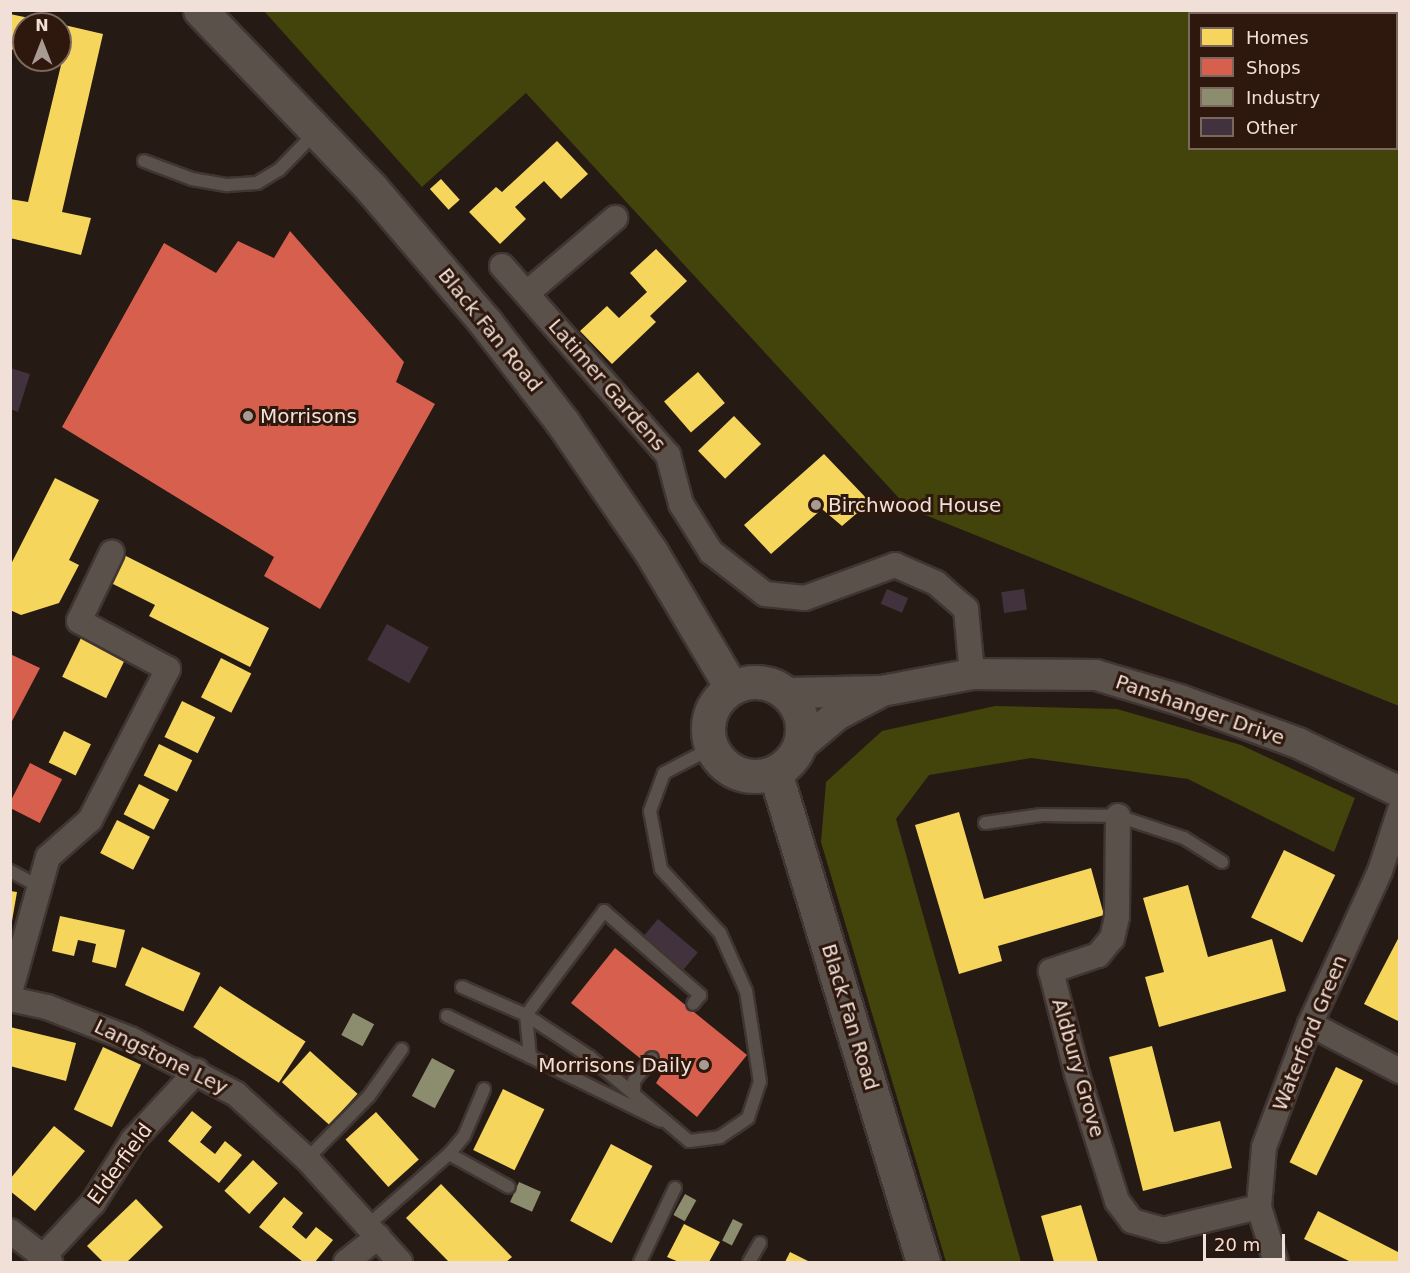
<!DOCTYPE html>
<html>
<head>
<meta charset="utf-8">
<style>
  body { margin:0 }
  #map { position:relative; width:1410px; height:1273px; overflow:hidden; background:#261a14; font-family:"DejaVu Sans",sans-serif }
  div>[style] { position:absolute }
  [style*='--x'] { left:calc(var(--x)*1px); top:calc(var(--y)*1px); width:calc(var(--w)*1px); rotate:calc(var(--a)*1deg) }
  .green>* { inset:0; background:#43430c }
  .homes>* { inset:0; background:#f6d55c; transform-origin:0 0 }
  .shops>* { inset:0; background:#d6604d; transform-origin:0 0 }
  .industry>* { inset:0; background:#8c8c6e; transform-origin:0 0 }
  .building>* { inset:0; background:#42323e; transform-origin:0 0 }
  .roads { filter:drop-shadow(2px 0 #403532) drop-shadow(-2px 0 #403532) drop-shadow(0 2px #403532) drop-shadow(0 -2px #403532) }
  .service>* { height:12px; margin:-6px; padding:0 6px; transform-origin:6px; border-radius:6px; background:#5a514b }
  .minor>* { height:24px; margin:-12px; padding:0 12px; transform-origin:12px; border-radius:12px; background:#5a514b }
  .tertiary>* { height:30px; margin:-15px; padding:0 15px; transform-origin:15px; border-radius:15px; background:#5a514b }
  .secondary>* { height:33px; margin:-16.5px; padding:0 16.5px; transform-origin:16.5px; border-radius:16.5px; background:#5a514b }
  .secondary>.ring { margin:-16.5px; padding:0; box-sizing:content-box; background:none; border:33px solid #5a514b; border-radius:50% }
  .dots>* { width:16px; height:16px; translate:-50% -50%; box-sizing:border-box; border:3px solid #2e170c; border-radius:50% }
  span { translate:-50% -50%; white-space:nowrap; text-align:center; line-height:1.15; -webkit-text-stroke:6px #2e170c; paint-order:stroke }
  .street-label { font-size:20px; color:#f0e0d8 }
  .poi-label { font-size:20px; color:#f0e0d8 }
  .left { translate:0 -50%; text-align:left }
  .right { translate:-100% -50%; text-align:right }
  .frame { position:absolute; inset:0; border:12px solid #f0e0d8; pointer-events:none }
  .legend { position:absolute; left:1188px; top:12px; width:210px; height:138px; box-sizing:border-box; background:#2e170c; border:2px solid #7c675e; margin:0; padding:8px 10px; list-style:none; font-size:18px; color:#f0e0d8 }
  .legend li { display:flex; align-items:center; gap:12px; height:30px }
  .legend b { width:30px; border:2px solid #7c675e }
  .north { position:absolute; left:12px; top:12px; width:60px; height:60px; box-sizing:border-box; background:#2e170c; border:2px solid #7c675e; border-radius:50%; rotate:0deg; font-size:16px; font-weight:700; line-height:24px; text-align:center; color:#f0e0d8 }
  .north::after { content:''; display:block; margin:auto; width:21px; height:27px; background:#a99b93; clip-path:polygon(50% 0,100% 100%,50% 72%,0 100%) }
  .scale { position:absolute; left:1203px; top:1234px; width:82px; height:27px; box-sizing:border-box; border:3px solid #f0e0d8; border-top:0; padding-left:8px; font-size:18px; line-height:21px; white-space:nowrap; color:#f0e0d8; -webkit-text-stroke:4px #2e170c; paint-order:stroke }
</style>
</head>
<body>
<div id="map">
  <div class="green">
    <div style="clip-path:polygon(evenodd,264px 11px,1399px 11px,1399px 706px,908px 508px,526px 93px,422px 187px,264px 11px,1190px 14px,1396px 14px,1396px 148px,1190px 148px,1190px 14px)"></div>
    <div style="clip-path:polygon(995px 706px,1117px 709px,1241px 745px,1355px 798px,1334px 852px,1188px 779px,1031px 758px,929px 775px,896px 819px,1021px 1262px,946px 1262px,821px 842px,826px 782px,882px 731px)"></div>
  </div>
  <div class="homes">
    <div style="clip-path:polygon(10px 14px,53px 23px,53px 24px,24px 24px,24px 52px,10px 49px)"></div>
    <div style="clip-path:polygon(60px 24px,103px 34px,62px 212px,91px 218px,81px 255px,10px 238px,10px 199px,28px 202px,62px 61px)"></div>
    <div style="clip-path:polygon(557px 141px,588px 174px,561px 199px,544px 181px,515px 207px,526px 219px,500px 244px,469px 212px,496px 187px,502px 192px)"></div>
    <div style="left:441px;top:179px;width:28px;height:15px;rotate:48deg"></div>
    <div style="clip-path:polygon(656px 249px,687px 281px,650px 316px,656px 322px,612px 364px,580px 331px,607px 306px,619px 318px,647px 292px,630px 273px)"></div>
    <div style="left:698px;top:372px;width:41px;height:45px;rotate:49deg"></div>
    <div style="left:734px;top:416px;width:39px;height:50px;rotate:46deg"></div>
    <div style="clip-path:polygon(824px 454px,870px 502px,842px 526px,822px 509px,771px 554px,744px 525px)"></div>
    <div style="clip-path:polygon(55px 478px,99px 500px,69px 560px,79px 565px,59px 603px,21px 615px,10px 610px,10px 566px)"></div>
    <div style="clip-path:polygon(122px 554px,269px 628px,250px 667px,149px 616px,155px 605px,109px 582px)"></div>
    <div style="left:81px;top:638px;width:49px;height:43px;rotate:26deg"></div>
    <div style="left:221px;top:658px;width:34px;height:44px;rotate:27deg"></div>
    <div style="left:182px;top:701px;width:37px;height:40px;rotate:26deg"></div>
    <div style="left:64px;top:731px;width:30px;height:35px;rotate:26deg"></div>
    <div style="left:159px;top:744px;width:37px;height:35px;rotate:26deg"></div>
    <div style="left:139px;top:784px;width:34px;height:34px;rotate:27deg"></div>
    <div style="clip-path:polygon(959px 812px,984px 899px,1091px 868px,1104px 915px,998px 946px,1002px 961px,959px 974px,915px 825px)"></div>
    <div style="left:117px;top:820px;width:37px;height:37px;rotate:27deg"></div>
    <div style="left:1284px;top:850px;width:57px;height:75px;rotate:26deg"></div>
    <div style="clip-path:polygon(1188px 885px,1208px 957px,1272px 939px,1286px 991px,1159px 1027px,1145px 977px,1164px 972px,1143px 898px)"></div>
    <div style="clip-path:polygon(10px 891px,17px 892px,12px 921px,10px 921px)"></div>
    <div style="clip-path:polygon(60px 916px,125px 930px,116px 968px,92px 962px,96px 944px,78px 940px,74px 956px,52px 951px)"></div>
    <div style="clip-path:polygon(1400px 935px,1400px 1022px,1364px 1004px)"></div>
    <div style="left:142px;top:947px;width:64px;height:42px;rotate:24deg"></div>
    <div style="left:220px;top:986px;width:102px;height:49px;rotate:33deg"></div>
    <div style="clip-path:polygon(10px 1027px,76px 1043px,66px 1081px,10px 1066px)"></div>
    <div style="clip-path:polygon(1152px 1046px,1174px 1132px,1220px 1121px,1232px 1168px,1143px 1191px,1109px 1057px)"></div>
    <div style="left:103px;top:1047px;width:42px;height:69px;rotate:25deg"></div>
    <div style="left:310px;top:1051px;width:64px;height:42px;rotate:42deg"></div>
    <div style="left:1336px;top:1067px;width:30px;height:106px;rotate:26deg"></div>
    <div style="left:503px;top:1089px;width:46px;height:68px;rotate:26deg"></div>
    <div style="clip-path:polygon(192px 1111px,212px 1127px,200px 1142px,215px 1154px,225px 1141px,242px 1155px,219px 1183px,168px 1141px)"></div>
    <div style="left:376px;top:1112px;width:64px;height:41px;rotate:48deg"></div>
    <div style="clip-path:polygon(54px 1126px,85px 1151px,35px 1211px,10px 1191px,10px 1179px)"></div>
    <div style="left:611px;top:1144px;width:47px;height:87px;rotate:28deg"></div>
    <div style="left:253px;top:1160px;width:34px;height:42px;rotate:43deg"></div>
    <div style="clip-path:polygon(441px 1184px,512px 1257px,506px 1262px,449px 1262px,406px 1218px)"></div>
    <div style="clip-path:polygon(284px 1197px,303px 1213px,292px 1227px,306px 1239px,316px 1227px,333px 1240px,315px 1262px,303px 1262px,259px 1227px)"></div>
    <div style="clip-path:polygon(136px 1199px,163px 1227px,127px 1262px,103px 1262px,87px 1246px)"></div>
    <div style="clip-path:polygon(1081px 1205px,1098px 1262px,1054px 1262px,1041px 1216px)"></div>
    <div style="clip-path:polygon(1318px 1211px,1400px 1253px,1400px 1262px,1351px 1262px,1304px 1239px)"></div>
    <div style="clip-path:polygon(684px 1224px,720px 1242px,709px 1262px,679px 1262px,667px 1257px)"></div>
    <div style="clip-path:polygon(790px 1252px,810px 1262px,785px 1262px)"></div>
  </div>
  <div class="shops">
    <div style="clip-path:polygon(290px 231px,404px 362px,396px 382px,435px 404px,320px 609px,264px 576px,274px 557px,62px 427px,164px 243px,216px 273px,238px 241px,274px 258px)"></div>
    <div style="clip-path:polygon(10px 654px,40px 668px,10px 725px)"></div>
    <div style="left:30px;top:763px;width:36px;height:49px;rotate:27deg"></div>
    <div style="clip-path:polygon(615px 948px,747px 1055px,697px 1117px,656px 1083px,661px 1075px,571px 1003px)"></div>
  </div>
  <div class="industry">
    <div style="left:353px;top:1013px;width:24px;height:25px;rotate:28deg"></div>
    <div style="left:432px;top:1058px;width:26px;height:43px;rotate:28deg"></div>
    <div style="left:519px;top:1182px;width:24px;height:22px;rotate:24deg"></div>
    <div style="left:685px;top:1194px;width:13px;height:24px;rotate:29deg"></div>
    <div style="left:733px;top:1219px;width:11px;height:24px;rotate:27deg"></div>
  </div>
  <div class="building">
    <div style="clip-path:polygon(10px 368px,30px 374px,18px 412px,10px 409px)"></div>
    <div style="left:887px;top:589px;width:23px;height:16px;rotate:23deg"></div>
    <div style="left:1024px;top:589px;width:21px;height:23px;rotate:82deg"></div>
    <div style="left:387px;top:624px;width:48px;height:41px;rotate:29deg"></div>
    <div style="left:658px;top:919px;width:52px;height:28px;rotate:40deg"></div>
  </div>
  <div class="roads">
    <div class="service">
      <div style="--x:144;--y:161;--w:51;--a:20.6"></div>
      <div style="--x:192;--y:179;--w:36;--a:10"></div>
      <div style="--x:227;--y:185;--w:30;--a:-4"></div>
      <div style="--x:257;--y:183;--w:26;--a:-31"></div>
      <div style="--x:279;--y:170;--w:53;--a:-45.8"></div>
      <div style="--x:985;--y:823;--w:57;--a:-8.1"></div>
      <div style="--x:1041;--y:815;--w:77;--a:0.7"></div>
      <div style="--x:1118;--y:816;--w:70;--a:18.4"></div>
      <div style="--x:1184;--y:838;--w:45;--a:32.3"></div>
      <div style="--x:10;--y:871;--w:32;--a:28"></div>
      <div style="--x:462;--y:987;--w:70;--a:23.6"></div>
      <div style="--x:526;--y:1015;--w:77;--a:33.3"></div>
      <div style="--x:590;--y:1057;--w:130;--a:40.3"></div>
      <div style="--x:689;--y:1141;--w:31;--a:-7"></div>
      <div style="--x:720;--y:1137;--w:34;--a:-34"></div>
      <div style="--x:748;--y:1118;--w:38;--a:-72"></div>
      <div style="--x:760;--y:1082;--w:92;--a:-98.7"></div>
      <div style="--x:746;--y:991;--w:64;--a:-114.1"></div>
      <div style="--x:720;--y:933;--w:87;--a:-132.7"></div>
      <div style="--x:661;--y:869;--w:59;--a:-100.7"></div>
      <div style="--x:650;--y:811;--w:40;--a:-69.8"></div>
      <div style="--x:664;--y:773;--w:52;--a:-27.6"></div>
      <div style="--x:447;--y:1016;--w:238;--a:26.1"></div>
      <div style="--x:530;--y:1057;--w:42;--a:-95.4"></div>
      <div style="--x:526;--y:1015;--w:130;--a:-53.1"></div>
      <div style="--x:604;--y:911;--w:128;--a:41.2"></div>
      <div style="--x:700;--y:995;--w:11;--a:128"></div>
      <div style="--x:634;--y:1092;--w:11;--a:-90"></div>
      <div style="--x:634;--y:1081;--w:29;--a:-52"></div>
      <div style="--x:449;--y:1154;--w:68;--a:28.8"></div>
      <div style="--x:307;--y:1159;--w:88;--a:-45.5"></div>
      <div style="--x:369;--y:1096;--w:57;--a:-54.9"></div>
      <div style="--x:367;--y:1226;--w:109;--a:-41.3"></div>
      <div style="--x:449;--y:1154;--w:23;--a:-50"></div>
      <div style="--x:464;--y:1136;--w:51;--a:-66.9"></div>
      <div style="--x:640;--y:1262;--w:82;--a:-64.7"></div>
      <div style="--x:749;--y:1262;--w:22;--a:-60"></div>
    </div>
    <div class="minor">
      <div style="--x:502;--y:266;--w:252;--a:48.7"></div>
      <div style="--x:668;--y:455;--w:51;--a:75.1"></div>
      <div style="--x:681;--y:504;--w:57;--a:58"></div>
      <div style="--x:711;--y:552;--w:68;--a:37.9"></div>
      <div style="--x:765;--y:594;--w:40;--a:5.7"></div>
      <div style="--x:805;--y:598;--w:96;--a:-20.1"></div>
      <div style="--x:895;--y:565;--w:45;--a:23.7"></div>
      <div style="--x:936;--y:583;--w:40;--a:41"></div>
      <div style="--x:966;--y:609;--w:65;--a:84.7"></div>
      <div style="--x:527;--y:293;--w:116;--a:-40.4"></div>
      <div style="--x:1118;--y:816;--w:101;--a:90.6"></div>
      <div style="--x:1117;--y:917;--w:22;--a:103"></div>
      <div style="--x:1112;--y:938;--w:22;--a:129"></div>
      <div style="--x:1098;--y:955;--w:50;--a:161.2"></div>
      <div style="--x:1051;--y:971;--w:106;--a:75.8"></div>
      <div style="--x:1077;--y:1074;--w:133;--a:72.5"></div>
      <div style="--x:1117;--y:1201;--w:25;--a:53"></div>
      <div style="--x:1132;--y:1221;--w:32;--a:16"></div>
      <div style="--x:1163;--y:1230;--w:99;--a:-13.5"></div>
      <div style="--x:10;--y:992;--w:140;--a:-74.3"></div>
      <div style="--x:48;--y:857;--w:56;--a:-41.4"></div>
      <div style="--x:90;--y:820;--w:170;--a:-62.7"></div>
      <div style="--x:168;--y:669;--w:101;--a:-151.7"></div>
      <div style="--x:79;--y:621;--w:76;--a:-64.4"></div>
      <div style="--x:10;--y:999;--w:38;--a:12"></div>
      <div style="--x:47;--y:1007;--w:89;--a:21.1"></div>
      <div style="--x:130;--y:1039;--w:119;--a:27.4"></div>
      <div style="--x:236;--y:1094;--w:96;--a:42.5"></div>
      <div style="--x:307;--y:1159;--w:139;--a:47.9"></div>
      <div style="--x:1310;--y:1024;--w:102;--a:27.6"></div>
      <div style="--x:10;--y:1231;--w:51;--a:37.8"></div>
      <div style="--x:43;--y:1257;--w:74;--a:-47.2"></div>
      <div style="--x:93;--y:1203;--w:75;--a:-57.6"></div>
      <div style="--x:133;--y:1140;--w:94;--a:-47.2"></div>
      <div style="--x:346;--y:1262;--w:41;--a:-38"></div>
      <div style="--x:1276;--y:1262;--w:58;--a:-107.2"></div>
      <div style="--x:1259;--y:1207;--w:60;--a:-85.2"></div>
      <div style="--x:1264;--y:1147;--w:131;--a:-69.5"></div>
      <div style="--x:1310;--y:1024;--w:168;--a:-65.4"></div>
      <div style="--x:1380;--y:871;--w:64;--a:-71.8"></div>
    </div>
    <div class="tertiary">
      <div style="--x:787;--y:693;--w:95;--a:-1.2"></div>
      <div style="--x:882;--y:691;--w:92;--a:-10.7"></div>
      <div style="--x:972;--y:674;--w:124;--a:0.5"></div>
      <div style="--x:1096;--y:675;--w:88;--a:16.6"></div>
      <div style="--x:1180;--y:700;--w:126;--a:20"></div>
      <div style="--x:1298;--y:743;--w:113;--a:25.7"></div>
      <div style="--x:799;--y:747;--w:50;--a:-40.1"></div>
      <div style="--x:837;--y:715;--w:45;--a:-27.7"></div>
    </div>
    <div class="secondary">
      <div style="--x:200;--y:10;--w:248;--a:46.1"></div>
      <div style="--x:372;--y:189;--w:175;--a:49.6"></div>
      <div style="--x:485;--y:322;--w:128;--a:52.3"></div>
      <div style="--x:563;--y:423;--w:156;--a:55.7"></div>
      <div style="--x:651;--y:552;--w:157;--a:59.3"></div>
      <div class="ring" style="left:708px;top:682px;width:61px;height:61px"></div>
      <div style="--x:775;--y:772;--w:512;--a:73.19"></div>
    </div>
  </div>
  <div class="dots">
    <div style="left:248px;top:416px;background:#a99b93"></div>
    <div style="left:816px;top:505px;background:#a99b93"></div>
    <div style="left:704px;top:1065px;background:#a99b93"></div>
  </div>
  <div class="street-label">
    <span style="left:490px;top:330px;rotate:51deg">Black Fan Road</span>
    <span style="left:607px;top:385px;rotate:49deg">Latimer Gardens</span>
    <span style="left:1200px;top:710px;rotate:19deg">Panshanger Drive</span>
    <span style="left:850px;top:1017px;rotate:73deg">Black Fan Road</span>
    <span style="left:1310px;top:1033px;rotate:-68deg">Waterford Green</span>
    <span style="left:161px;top:1057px;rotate:26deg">Langstone Ley</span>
    <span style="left:1078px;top:1068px;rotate:74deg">Aldbury Grove</span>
    <span style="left:120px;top:1164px;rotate:-54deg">Elderfield</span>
  </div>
  <div class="poi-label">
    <span class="left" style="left:260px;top:416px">Morrisons</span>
    <span class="left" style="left:828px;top:505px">Birchwood House</span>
    <span class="right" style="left:692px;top:1065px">Morrisons Daily</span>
  </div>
  <div class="frame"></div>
  <ul class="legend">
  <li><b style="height:16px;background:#f6d55c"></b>Homes</li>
  <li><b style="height:16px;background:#d6604d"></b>Shops</li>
  <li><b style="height:16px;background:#8c8c6e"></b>Industry</li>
  <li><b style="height:16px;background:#42323e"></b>Other</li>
  </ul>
  <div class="north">N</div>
  <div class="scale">20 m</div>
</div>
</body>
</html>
